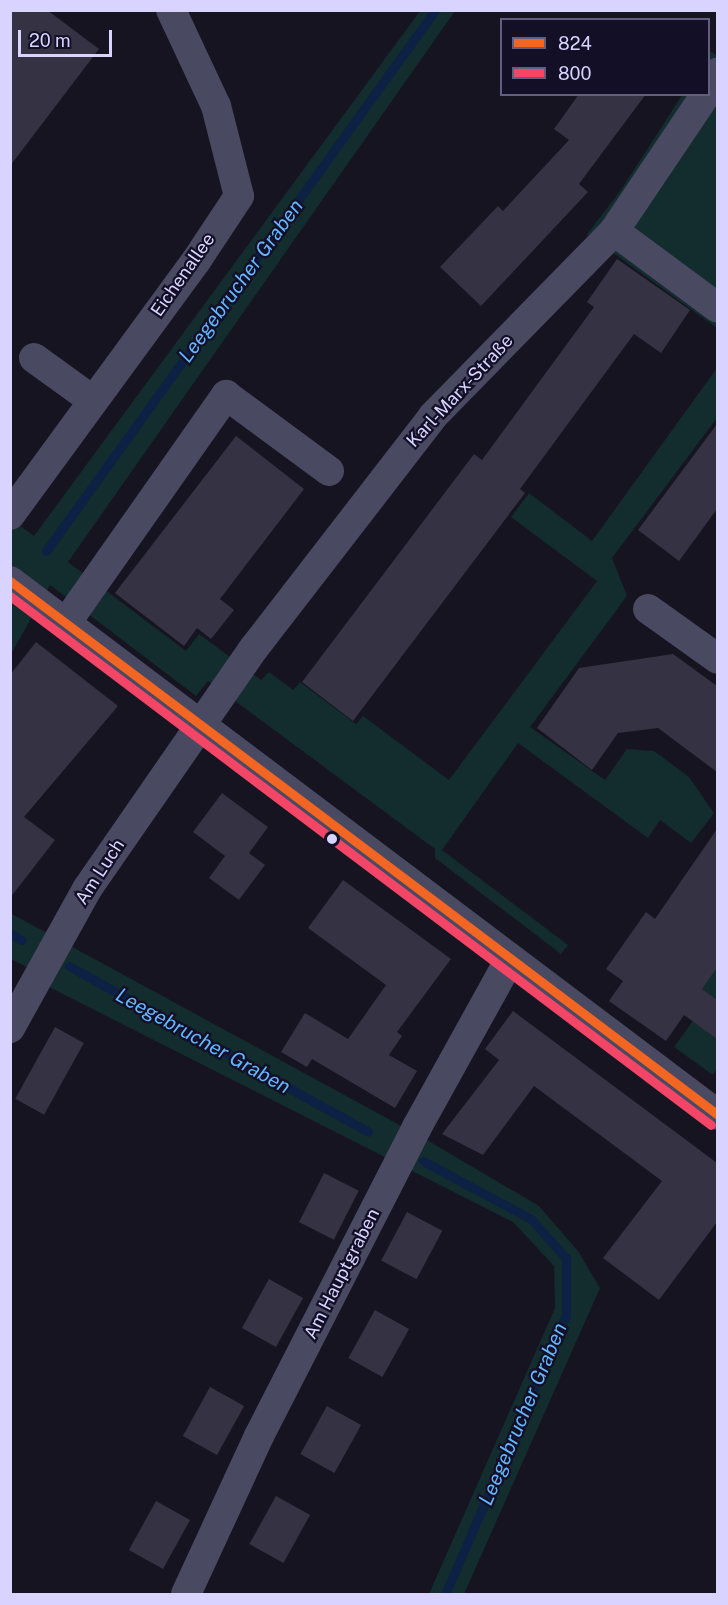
<!DOCTYPE html>
<html>
<head>
<meta charset="utf-8">
<style>
  body { margin:0 }
  #map { position:relative; width:728px; height:1605px; overflow:hidden; background:#161421; font-family:"Public Sans",sans-serif }
  div>[style] { position:absolute }
  [style*='--x'] { left:calc(var(--x)*1px); top:calc(var(--y)*1px); width:calc(var(--w)*1px); rotate:calc(var(--a)*1deg) }
  .green>* { inset:0; background:#132c2d }
  .stream>* { height:9px; margin:-4.5px; padding:0 4.5px; transform-origin:4.5px; border-radius:4.5px; background:#0d2144 }
  .building>* { inset:0; background:#343243; transform-origin:0 0 }
  .minor>* { height:30px; margin:-15px; padding:0 15px; transform-origin:15px; border-radius:15px; background:#4a4962 }
  .bus-1>* { height:9px; margin:-4.5px; padding:0 4.5px; transform-origin:4.5px; border-radius:4.5px; background:#f26522 }
  .bus-2>* { height:9px; margin:-4.5px; padding:0 4.5px; transform-origin:4.5px; border-radius:4.5px; background:#f34667 }
  .dots>* { width:16px; height:16px; translate:-50% -50%; box-sizing:border-box; border:3px solid #130f26; border-radius:50% }
  span { translate:-50% -50%; white-space:nowrap; text-align:center; line-height:1.15; -webkit-text-stroke:4.5px #130f26; paint-order:stroke }
  .street-label { font-size:18px; color:#d9d4ff }
  .water-label { font-size:20px; color:#62b6ff; font-style:italic }
  .frame { position:absolute; inset:0; border:12px solid #d9d4ff; pointer-events:none }
  .legend { position:absolute; left:500px; top:18px; width:210px; height:78px; box-sizing:border-box; background:#130f26; border:2px solid #625e7d; margin:0; padding:8px 10px; list-style:none; font-size:18px; color:#d9d4ff }
  .legend li { display:flex; align-items:center; gap:12px; height:30px }
  .legend b { width:30px; border:2px solid #625e7d }
  .scale { position:absolute; left:18px; top:30px; width:94px; height:27px; box-sizing:border-box; border:3px solid #d9d4ff; border-top:0; padding-left:8px; font-size:18px; line-height:21px; white-space:nowrap; color:#d9d4ff; -webkit-text-stroke:4px #130f26; paint-order:stroke }
</style>
</head>
<body>
<div id="map">
  <div class="green">
    <div style="clip-path:polygon(420px 11px,455px 11px,68px 562px,186px 651px,199px 634px,261px 680px,269px 672px,293px 690px,300px 682px,356px 724px,363px 716px,449px 780px,597px 581px,511px 517px,529px 493px,592px 541px,717px 368px,717px 418px,612px 558px,627px 596px,530px 727px,605px 780px,627px 749px,654px 751px,689px 777px,714px 813px,691px 843px,660px 820px,648px 838px,518px 743px,442px 850px,568px 945px,561px 954px,435px 858px,435px 849px,208px 681px,196px 696px,50px 585px,11px 654px,11px 519px,34px 536px)"></div>
    <div style="clip-path:polygon(710px 51px,718px 56px,717px 328px,587px 234px,621px 190px,682px 95px,708px 94px)"></div>
    <div style="clip-path:polygon(10px 913px,427px 1140px,539px 1206px,578px 1251px,600px 1288px,464px 1594px,429px 1594px,555px 1308px,554px 1266px,513px 1222px,43px 984px,45px 976px,11px 959px)"></div>
    <div style="clip-path:polygon(717px 968px,717px 1069px,713px 1075px,674px 1047px,711px 996px,702px 989px)"></div>
  </div>
  <div class="stream">
    <div style="--x:46;--y:551;--w:666;--a:-54.28"></div>
    <div style="--x:10;--y:934;--w:13;--a:27"></div>
    <div style="--x:69;--y:966;--w:342;--a:29"></div>
    <div style="--x:423;--y:1161;--w:123;--a:28.2"></div>
    <div style="--x:531;--y:1219;--w:52;--a:48.1"></div>
    <div style="--x:566;--y:1258;--w:57;--a:90"></div>
    <div style="--x:566;--y:1315;--w:304;--a:113.4"></div>
  </div>
  <div class="building">
    <div style="clip-path:polygon(10px 10px,47px 10px,99px 49px,10px 166px)"></div>
    <div style="clip-path:polygon(579px 94px,646px 94px,579px 184px,588px 192px,481px 306px,440px 267px,498px 206px,503px 211px,569px 140px,554px 129px)"></div>
    <div style="clip-path:polygon(617px 259px,690px 310px,661px 353px,634px 334px,520px 489px,525px 493px,353px 721px,302px 682px,474px 454px,482px 460px,594px 307px,587px 302px)"></div>
    <div style="clip-path:polygon(717px 424px,717px 509px,679px 561px,638px 530px)"></div>
    <div style="clip-path:polygon(236px 436px,304px 489px,220px 599px,234px 610px,211px 639px,197px 628px,184px 646px,115px 593px)"></div>
    <div style="clip-path:polygon(36px 642px,118px 706px,24px 817px,55px 840px,10px 898px,10px 675px)"></div>
    <div style="clip-path:polygon(673px 654px,717px 686px,717px 772px,658px 728px,618px 733px,592px 770px,537px 728px,579px 668px)"></div>
    <div style="clip-path:polygon(222px 793px,268px 827px,249px 853px,265px 865px,239px 900px,209px 878px,225px 856px,193px 832px)"></div>
    <div style="clip-path:polygon(717px 829px,717px 968px,702px 989px,717px 1000px,717px 1039px,684px 1015px,666px 1041px,609px 1001px,623px 981px,606px 969px,646px 912px,655px 919px)"></div>
    <div style="clip-path:polygon(343px 880px,451px 959px,397px 1032px,402px 1036px,389px 1055px,417px 1071px,395px 1108px,312px 1059px,307px 1067px,281px 1052px,305px 1013px,348px 1039px,386px 985px,308px 928px)"></div>
    <div style="clip-path:polygon(513px 1011px,717px 1163px,717px 1222px,659px 1300px,603px 1258px,662px 1181px,534px 1086px,483px 1155px,442px 1134px,499px 1060px,485px 1049px)"></div>
    <div style="left:55px;top:1027px;width:33px;height:82px;rotate:29deg"></div>
    <div style="left:324px;top:1173px;width:39px;height:55px;rotate:27deg"></div>
    <div style="left:407px;top:1212px;width:40px;height:55px;rotate:28deg"></div>
    <div style="left:269px;top:1279px;width:39px;height:56px;rotate:29deg"></div>
    <div style="left:375px;top:1310px;width:39px;height:55px;rotate:29deg"></div>
    <div style="left:210px;top:1387px;width:39px;height:56px;rotate:29deg"></div>
    <div style="left:327px;top:1406px;width:39px;height:55px;rotate:29deg"></div>
    <div style="left:276px;top:1496px;width:39px;height:55px;rotate:29deg"></div>
    <div style="left:156px;top:1501px;width:39px;height:56px;rotate:29deg"></div>
  </div>
  <div class="minor">
    <div style="--x:708;--y:91;--w:21;--a:-62"></div>
    <div style="--x:614;--y:231;--w:129;--a:36.5"></div>
    <div style="--x:34;--y:358;--w:72;--a:35.9"></div>
    <div style="--x:10;--y:515;--w:315;--a:-53.8"></div>
    <div style="--x:196;--y:261;--w:78;--a:-56.5"></div>
    <div style="--x:239;--y:196;--w:93;--a:-104.3"></div>
    <div style="--x:216;--y:106;--w:106;--a:-115.1"></div>
    <div style="--x:10;--y:581;--w:887;--a:37.02"></div>
    <div style="--x:648;--y:609;--w:86;--a:35.5"></div>
    <div style="--x:66;--y:623;--w:279;--a:-54.9"></div>
    <div style="--x:226;--y:395;--w:128;--a:36.4"></div>
    <div style="--x:10;--y:1028;--w:159;--a:-61"></div>
    <div style="--x:87;--y:889;--w:293;--a:-55.3"></div>
    <div style="--x:254;--y:648;--w:293;--a:-52.3"></div>
    <div style="--x:433;--y:416;--w:259;--a:-45.6"></div>
    <div style="--x:614;--y:231;--w:165;--a:-56.1"></div>
    <div style="--x:186;--y:1594;--w:174;--a:-65.2"></div>
    <div style="--x:259;--y:1436;--w:347;--a:-62.9"></div>
    <div style="--x:417;--y:1127;--w:192;--a:-61"></div>
  </div>
  <div class="bus-1">
    <div style="--x:10;--y:581;--w:887;--a:37.02"></div>
  </div>
  <div class="bus-2">
    <div style="--x:10;--y:596;--w:878;--a:37.04"></div>
  </div>
  <div class="dots">
    <div style="left:332px;top:839px;background:#d9d4ff"></div>
  </div>
  <div class="street-label">
    <span style="left:183px;top:275px;rotate:-55deg">Eichenallee</span>
    <span style="left:460px;top:391px;rotate:-47deg">Karl-Marx-Straße</span>
    <span style="left:100px;top:872px;rotate:-57deg">Am Luch</span>
    <span style="left:342px;top:1274px;rotate:-63deg">Am Hauptgraben</span>
  </div>
  <div class="water-label">
    <span style="left:241px;top:281px;rotate:-54deg">Leegebrucher Graben</span>
    <span style="left:203px;top:1041px;rotate:29deg">Leegebrucher Graben</span>
    <span style="left:523px;top:1414px;rotate:-67deg">Leegebrucher Graben</span>
  </div>
  <div class="frame"></div>
  <ul class="legend">
  <li><b style="height:8px;background:#f26522"></b>824</li>
  <li><b style="height:8px;background:#f34667"></b>800</li>
  </ul>
  <div class="scale">20 m</div>
</div>
</body>
</html>
